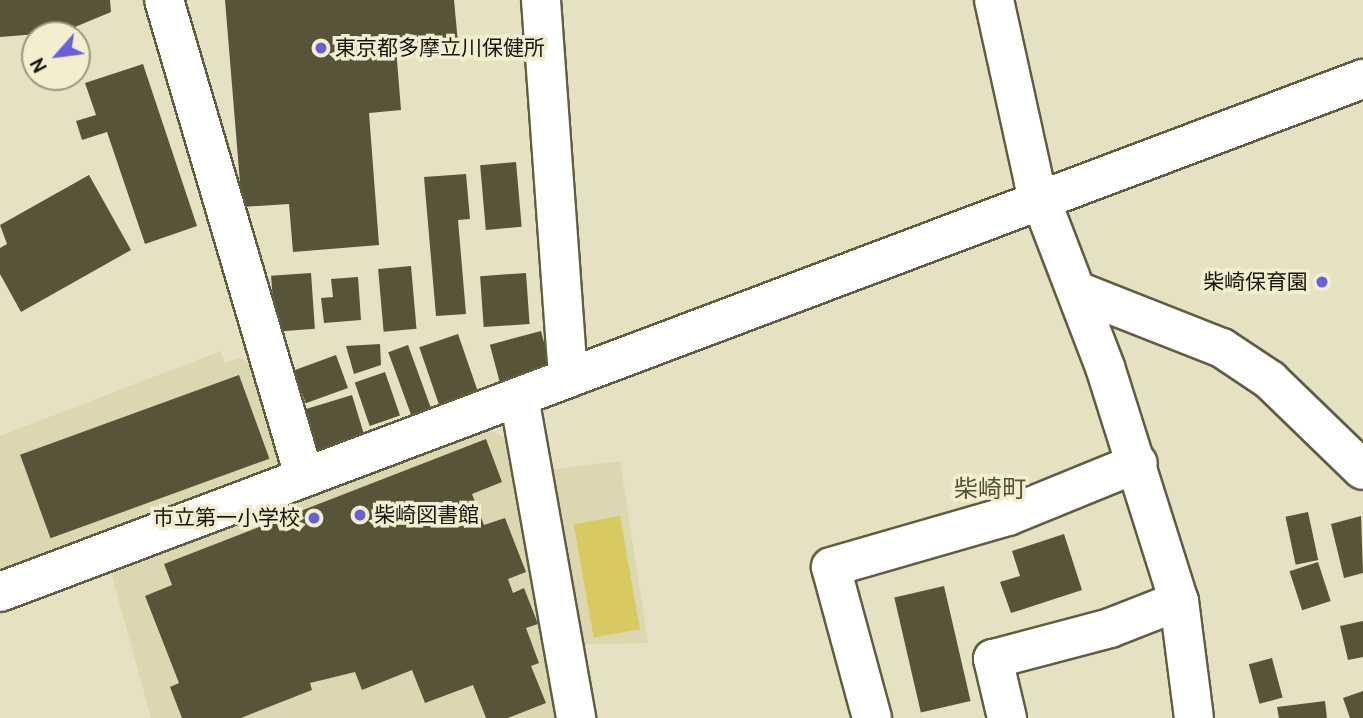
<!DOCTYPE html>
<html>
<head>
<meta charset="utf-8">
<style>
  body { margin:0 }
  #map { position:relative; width:1363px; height:718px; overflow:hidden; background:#e5e1c2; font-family:Cabin,"Noto Sans JP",sans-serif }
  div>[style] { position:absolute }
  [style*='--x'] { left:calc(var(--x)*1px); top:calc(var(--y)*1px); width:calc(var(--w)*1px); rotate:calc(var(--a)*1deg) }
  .built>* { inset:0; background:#dcd7b1 }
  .water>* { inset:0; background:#d8ca61; transform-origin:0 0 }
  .building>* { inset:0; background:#585439; transform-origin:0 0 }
  .roads { filter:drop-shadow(2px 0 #615d42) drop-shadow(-2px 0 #615d42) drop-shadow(0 2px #615d42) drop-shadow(0 -2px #615d42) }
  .minor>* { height:38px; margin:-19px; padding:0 19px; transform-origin:19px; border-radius:19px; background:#fff }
  .dots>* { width:19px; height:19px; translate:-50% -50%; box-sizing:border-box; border:4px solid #f2eecf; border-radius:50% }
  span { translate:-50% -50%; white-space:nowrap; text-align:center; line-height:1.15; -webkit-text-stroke:7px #f2eecf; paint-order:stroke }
  .poi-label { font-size:21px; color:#161409 }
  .left { translate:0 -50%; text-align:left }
  .right { translate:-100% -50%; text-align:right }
  .quarter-label { font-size:24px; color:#545136 }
  .north { position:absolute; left:21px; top:21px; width:70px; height:70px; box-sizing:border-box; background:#f2eecf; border:2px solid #9a9780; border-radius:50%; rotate:242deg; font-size:19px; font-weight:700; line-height:28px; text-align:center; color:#161409 }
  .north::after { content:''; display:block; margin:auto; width:24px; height:32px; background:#6760da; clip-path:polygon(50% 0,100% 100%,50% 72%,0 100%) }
</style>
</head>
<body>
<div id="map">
  <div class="built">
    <div style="clip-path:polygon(221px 351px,225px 363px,239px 358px,258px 366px,296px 496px,482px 426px,513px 442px,519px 474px,620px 461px,648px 643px,550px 645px,564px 718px,151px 718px,102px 539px,0 578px,0 436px)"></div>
  </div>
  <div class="water">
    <div style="left:620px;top:516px;width:115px;height:47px;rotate:80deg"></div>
  </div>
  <div class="building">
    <div style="clip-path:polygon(0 0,110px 0,111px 12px,63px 32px,0 37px)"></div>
    <div style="clip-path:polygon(225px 0,454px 0,458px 43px,396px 48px,401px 110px,369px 113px,379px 245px,293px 252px,289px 204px,242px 207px)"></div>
    <div style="clip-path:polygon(143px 64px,197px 226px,145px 244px,107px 132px,82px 140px,76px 121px,96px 115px,85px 83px)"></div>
    <div style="left:516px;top:162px;width:65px;height:36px;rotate:85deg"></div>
    <div style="clip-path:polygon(466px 174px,470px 219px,458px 220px,466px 314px,436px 316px,424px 177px)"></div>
    <div style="clip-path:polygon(89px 175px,131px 250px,21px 312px,0 274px,0 248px,7px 244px,0 225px)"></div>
    <div style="left:411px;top:266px;width:63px;height:33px;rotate:85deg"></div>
    <div style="left:311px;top:273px;width:56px;height:40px;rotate:86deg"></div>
    <div style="left:526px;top:273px;width:51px;height:46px;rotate:86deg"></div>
    <div style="clip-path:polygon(358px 277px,361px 320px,324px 323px,321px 298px,333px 297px,331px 279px)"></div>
    <div style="left:541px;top:331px;width:39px;height:53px;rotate:75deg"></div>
    <div style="left:458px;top:334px;width:67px;height:41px;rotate:71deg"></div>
    <div style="clip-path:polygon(380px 344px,381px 365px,354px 374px,346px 346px)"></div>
    <div style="left:408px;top:345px;width:72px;height:21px;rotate:70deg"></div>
    <div style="left:336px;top:355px;width:35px;height:45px;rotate:70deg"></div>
    <div style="left:385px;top:372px;width:46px;height:32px;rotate:71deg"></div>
    <div style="left:239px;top:375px;width:89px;height:233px;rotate:70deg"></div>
    <div style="left:352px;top:395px;width:47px;height:54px;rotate:73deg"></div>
    <div style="clip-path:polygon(486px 439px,502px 482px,472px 494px,484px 525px,505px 518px,526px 572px,508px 579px,513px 593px,524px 588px,538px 624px,526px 628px,539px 663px,531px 666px,546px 703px,508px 718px,486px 718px,473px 685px,425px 703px,412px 670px,362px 690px,355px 672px,310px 683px,312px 690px,241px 718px,182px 718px,170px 687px,179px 683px,145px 596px,172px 585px,164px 564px)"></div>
    <div style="left:1308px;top:512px;width:49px;height:23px;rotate:78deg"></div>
    <div style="clip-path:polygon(1361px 516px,1363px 573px,1344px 578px,1331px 524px)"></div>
    <div style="clip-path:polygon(1064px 534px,1082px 590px,1011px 613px,1000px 582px,1020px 576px,1012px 551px)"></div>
    <div style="left:1318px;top:562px;width:41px;height:30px;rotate:72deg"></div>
    <div style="left:944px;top:586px;width:118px;height:51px;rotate:77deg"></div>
    <div style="clip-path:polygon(1363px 621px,1363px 657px,1348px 660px,1340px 626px)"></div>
    <div style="left:1272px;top:658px;width:41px;height:24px;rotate:75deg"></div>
    <div style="clip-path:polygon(1363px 691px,1363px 718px,1350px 718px,1343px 698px)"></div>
    <div style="clip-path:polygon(1325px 701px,1327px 718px,1279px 718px,1277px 707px)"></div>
  </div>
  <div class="roads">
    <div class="minor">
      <div style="--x:164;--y:0;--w:496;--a:73.6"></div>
      <div style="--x:541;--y:0;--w:379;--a:85.9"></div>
      <div style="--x:994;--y:0;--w:186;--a:77.6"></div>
      <div style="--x:1034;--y:182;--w:198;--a:69"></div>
      <div style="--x:1105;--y:367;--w:245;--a:72.5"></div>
      <div style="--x:1179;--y:601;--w:118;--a:82.7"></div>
      <div style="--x:1077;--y:291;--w:156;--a:21.5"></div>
      <div style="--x:1222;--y:348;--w:58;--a:33.7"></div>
      <div style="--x:1270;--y:380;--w:129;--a:44.1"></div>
      <div style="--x:519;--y:397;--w:326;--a:79.9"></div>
      <div style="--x:0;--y:592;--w:1456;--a:-20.63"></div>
      <div style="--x:872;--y:718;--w:156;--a:-105.2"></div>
      <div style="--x:831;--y:567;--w:184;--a:-16.1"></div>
      <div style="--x:1008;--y:516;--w:140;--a:-22.2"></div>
      <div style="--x:1007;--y:718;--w:61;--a:-103.3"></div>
      <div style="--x:993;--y:659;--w:121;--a:-14.8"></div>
      <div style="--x:1110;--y:628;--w:74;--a:-21.4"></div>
    </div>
  </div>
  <div class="dots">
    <div style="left:321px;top:48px;background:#6760da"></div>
    <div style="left:1322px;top:282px;background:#6760da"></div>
    <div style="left:360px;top:515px;background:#6760da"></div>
    <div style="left:314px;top:518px;background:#6760da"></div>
  </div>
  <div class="poi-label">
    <span class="left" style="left:335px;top:48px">東京都多摩立川保健所</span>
    <span class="right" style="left:1308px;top:282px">柴崎保育園</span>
    <span class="left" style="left:374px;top:515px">柴崎図書館</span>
    <span class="right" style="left:300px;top:518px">市立第一小学校</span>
  </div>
  <div class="quarter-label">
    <span style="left:990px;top:489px">柴崎町</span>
  </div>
  <div class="north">N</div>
</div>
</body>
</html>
